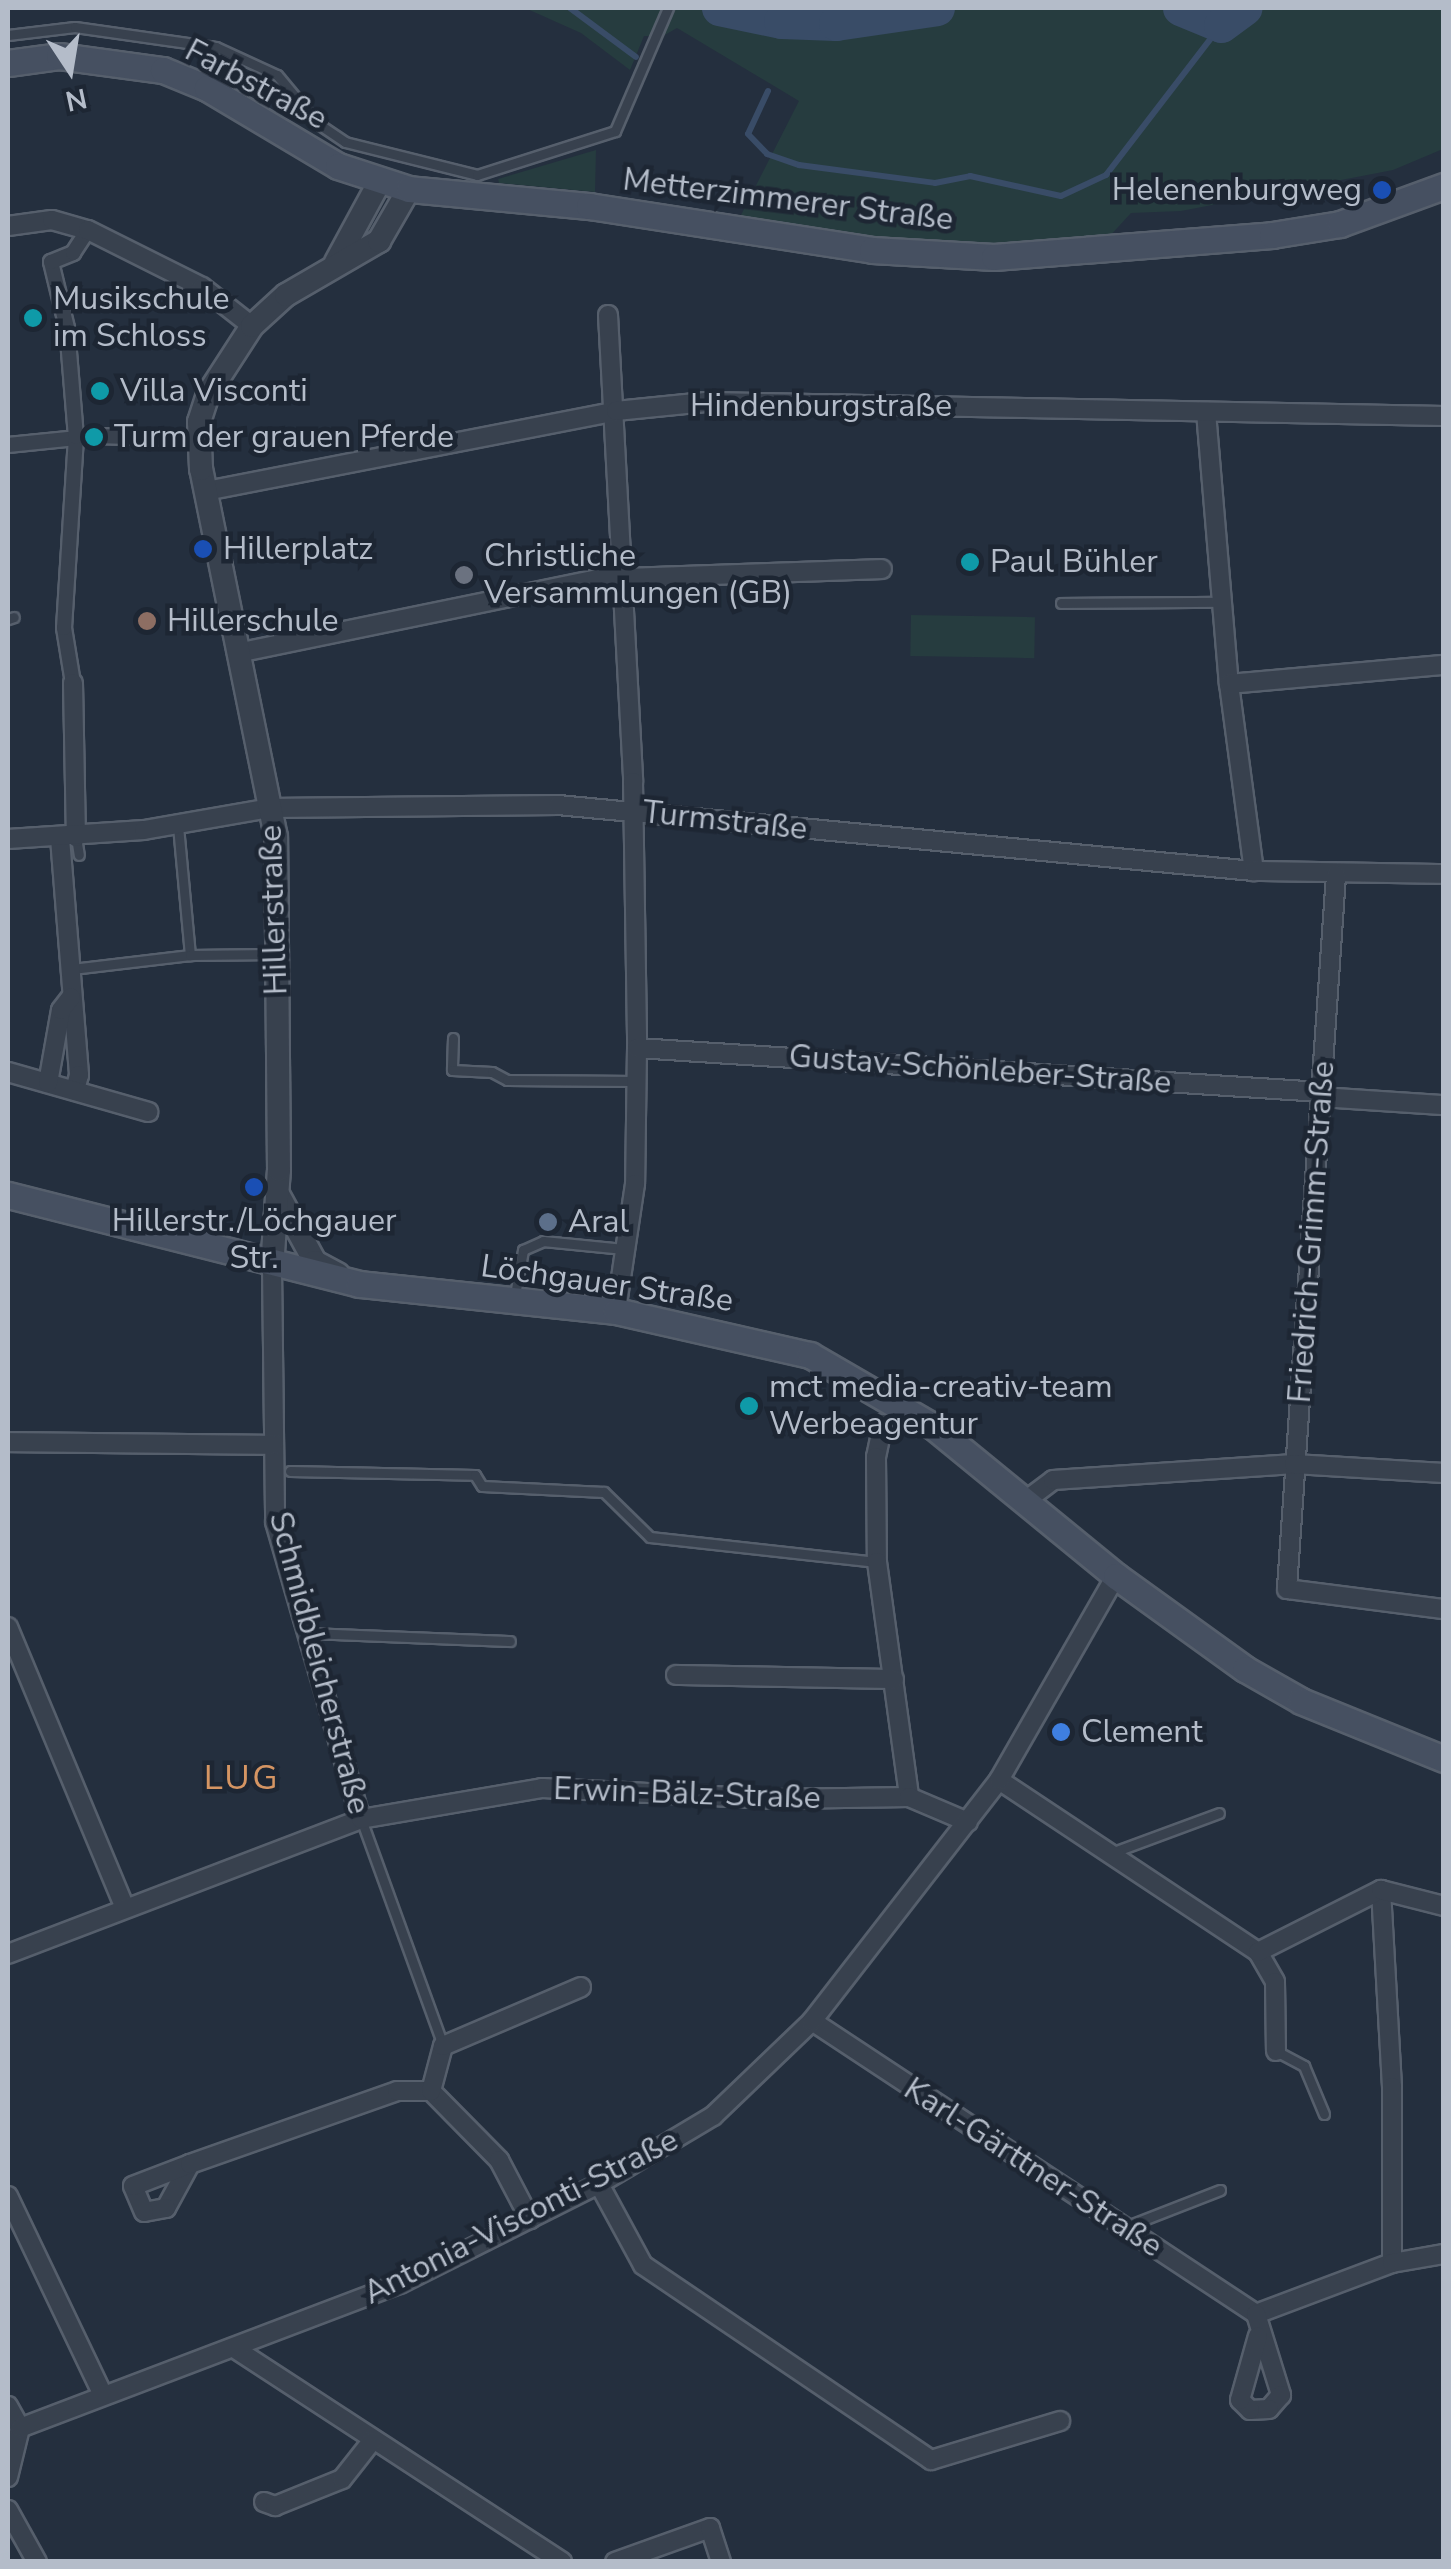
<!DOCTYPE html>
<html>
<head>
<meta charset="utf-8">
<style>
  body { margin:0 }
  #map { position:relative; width:1451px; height:2569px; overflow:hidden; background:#242f3e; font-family:"Nunito Sans",sans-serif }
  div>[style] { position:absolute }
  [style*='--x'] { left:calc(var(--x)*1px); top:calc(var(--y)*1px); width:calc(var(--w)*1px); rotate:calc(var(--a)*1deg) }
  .green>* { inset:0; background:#263c3f; transform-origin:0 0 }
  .stream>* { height:6px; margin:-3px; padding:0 3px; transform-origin:3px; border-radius:3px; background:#394c67 }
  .river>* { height:35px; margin:-17.5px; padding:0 17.5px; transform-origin:17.5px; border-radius:17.5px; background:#394c67 }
  .roads { filter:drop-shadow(2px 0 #565f6c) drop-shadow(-2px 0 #565f6c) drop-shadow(0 2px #565f6c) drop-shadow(0 -2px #565f6c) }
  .service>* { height:9px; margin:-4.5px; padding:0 4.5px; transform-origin:4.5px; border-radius:4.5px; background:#38414e }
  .pedestrian>* { height:14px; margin:-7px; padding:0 7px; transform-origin:7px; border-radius:7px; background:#38414e }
  .minor>* { height:18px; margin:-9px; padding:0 9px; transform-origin:9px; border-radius:9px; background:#38414e }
  .tertiary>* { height:22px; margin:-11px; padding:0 11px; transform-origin:11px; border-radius:11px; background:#38414e }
  .secondary>* { height:25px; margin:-12.5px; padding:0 12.5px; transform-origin:12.5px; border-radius:12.5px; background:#465061 }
  .dots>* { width:28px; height:28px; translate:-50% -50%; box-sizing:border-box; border:5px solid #1d2633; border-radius:50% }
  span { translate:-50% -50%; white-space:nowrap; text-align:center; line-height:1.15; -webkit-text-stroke:9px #1d2633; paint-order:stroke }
  .street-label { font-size:32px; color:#b4bcc9 }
  .poi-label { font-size:32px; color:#b4bcc9 }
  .right { translate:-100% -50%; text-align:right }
  .left { translate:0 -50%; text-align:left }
  .neighbourhood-label { font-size:35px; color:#d59563; letter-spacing:2.5px }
  .frame { position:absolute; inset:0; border:10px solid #b4bcc9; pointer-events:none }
  .north { position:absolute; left:20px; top:20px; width:100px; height:100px; -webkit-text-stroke:8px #1d2633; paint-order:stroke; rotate:168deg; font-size:28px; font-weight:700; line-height:40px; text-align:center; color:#b4bcc9 }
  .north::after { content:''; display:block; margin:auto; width:35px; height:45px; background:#b4bcc9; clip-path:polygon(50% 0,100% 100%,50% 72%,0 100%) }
</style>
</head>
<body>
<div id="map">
  <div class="green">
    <div style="clip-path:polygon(525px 8px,1443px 8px,1443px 149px,1393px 170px,1181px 211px,1131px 213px,1108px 238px,1005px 246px,838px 234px,739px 219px,799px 101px,677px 28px,663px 36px,644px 36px,630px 70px,581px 33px)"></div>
    <div style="clip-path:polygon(596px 150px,595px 192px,499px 183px,498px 179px)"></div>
    <div style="left:911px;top:615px;width:124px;height:41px;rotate:1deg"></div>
  </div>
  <div class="stream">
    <div style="--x:570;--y:8;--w:82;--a:36.6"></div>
    <div style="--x:768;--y:91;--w:47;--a:114.9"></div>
    <div style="--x:748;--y:134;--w:28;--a:46"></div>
    <div style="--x:767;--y:154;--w:34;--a:19"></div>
    <div style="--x:799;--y:165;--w:137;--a:7.5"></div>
    <div style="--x:935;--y:183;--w:36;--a:-11"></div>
    <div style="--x:970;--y:176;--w:93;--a:12.4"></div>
    <div style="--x:1061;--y:196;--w:50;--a:-25"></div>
    <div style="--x:1106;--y:175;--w:189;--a:-52.5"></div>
  </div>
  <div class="river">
    <div style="--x:719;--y:8;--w:63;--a:11.8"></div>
    <div style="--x:781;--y:21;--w:55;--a:2.1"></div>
    <div style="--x:836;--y:23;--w:102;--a:-8.4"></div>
    <div style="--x:1180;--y:8;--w:44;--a:22.5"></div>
    <div style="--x:1221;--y:25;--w:29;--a:-36"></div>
  </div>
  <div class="roads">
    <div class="service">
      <div style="--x:8;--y:35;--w:67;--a:-6.8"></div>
      <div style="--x:75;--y:27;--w:142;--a:8.1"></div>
      <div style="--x:216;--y:47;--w:67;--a:24.7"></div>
      <div style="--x:277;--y:75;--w:62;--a:50.2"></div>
      <div style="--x:317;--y:123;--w:34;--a:34"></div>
      <div style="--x:345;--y:142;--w:136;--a:14"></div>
      <div style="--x:477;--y:175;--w:145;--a:-17.7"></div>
      <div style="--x:615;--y:131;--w:134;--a:-66.7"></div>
      <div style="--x:1061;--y:603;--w:162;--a:-0.4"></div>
      <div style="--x:8;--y:619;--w:6;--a:-18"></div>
      <div style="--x:178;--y:826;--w:130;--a:84.7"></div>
      <div style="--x:76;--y:837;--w:18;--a:81"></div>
      <div style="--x:72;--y:969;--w:119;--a:-6.8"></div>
      <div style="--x:190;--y:955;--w:86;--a:-0.7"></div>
      <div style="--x:453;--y:1038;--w:32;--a:92"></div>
      <div style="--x:452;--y:1070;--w:40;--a:2.9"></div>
      <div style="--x:492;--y:1072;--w:17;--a:28"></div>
      <div style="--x:507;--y:1080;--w:128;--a:0.4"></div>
      <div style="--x:515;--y:1295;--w:46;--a:-79.9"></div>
      <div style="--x:523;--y:1250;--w:22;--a:-24"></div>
      <div style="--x:543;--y:1241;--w:81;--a:5.6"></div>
      <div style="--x:290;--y:1471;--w:185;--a:1.2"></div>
      <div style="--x:475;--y:1475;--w:13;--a:58"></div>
      <div style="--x:482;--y:1486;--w:122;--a:2.8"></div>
      <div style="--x:604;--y:1492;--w:64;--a:44.4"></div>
      <div style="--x:650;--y:1537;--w:228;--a:6.3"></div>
      <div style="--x:307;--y:1633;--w:203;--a:2.3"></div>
      <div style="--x:361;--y:1819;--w:241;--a:70.1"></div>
      <div style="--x:1111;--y:1853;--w:115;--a:-20.3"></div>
      <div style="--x:1276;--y:2051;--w:32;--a:28"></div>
      <div style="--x:1304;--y:2066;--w:52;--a:67.4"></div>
      <div style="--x:1125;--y:2227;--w:102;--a:-21.3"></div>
    </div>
    <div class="pedestrian">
      <div style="--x:8;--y:445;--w:88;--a:-5.8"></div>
      <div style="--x:96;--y:436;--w:101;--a:1.7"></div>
      <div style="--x:73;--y:683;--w:56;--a:-99.3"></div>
      <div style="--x:64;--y:628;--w:191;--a:-86.4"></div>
      <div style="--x:76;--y:437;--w:109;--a:-94.7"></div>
      <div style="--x:67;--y:328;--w:68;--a:-103.6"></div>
      <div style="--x:51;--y:262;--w:24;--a:-22"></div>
      <div style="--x:73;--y:253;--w:27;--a:-57"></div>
    </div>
    <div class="minor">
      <div style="--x:8;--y:226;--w:44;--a:-7.8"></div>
      <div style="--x:52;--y:220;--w:37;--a:16"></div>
      <div style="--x:88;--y:230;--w:127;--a:26.6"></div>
      <div style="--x:202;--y:287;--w:63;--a:38"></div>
      <div style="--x:608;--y:315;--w:468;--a:86.9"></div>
      <div style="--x:633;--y:782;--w:266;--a:89.1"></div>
      <div style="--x:637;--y:1048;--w:136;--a:90.8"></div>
      <div style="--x:635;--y:1184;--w:128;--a:98.5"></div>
      <div style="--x:1206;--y:412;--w:273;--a:85.2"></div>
      <div style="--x:1229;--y:684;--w:189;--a:82.4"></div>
      <div style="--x:206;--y:491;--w:418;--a:-11"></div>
      <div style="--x:616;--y:411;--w:90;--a:-5.7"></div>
      <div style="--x:706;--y:402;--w:738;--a:1.09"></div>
      <div style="--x:237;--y:653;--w:369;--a:-11.6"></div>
      <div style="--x:598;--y:579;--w:284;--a:-2"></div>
      <div style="--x:73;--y:683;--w:154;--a:88.9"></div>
      <div style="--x:1229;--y:684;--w:216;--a:-5.1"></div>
      <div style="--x:60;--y:838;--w:238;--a:85.4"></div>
      <div style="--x:79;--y:1075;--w:16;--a:105"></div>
      <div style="--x:8;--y:839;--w:136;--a:-3.8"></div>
      <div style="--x:144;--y:830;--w:128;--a:-9.9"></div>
      <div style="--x:270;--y:808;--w:288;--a:-0.6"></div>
      <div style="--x:558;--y:805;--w:699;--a:5.42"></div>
      <div style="--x:1254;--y:871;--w:190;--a:0.9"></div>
      <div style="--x:1336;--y:875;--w:716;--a:93.93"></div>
      <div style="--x:1287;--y:1589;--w:158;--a:7.3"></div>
      <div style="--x:637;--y:1048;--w:686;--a:3.68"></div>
      <div style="--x:8;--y:1072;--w:146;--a:15.9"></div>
      <div style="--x:48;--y:1083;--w:74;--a:-79.9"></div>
      <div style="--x:61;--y:1010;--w:16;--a:-52"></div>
      <div style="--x:1322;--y:1097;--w:122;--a:3.8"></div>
      <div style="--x:272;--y:1267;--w:255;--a:89.3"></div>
      <div style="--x:275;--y:1522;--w:309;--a:73.9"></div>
      <div style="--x:883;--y:1424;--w:34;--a:102"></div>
      <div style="--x:876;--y:1457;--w:105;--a:89.5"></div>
      <div style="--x:877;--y:1562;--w:237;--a:82.2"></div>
      <div style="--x:8;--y:1442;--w:266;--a:0.6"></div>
      <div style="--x:1028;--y:1499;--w:31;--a:-37"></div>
      <div style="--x:1053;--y:1480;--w:242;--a:-3.8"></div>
      <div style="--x:1294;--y:1464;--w:150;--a:3.4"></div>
      <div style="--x:8;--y:1627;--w:304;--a:67.4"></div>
      <div style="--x:676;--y:1675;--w:218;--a:1.1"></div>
      <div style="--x:999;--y:1780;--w:311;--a:33.6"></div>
      <div style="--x:1258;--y:1952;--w:34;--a:60"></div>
      <div style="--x:1275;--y:1982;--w:69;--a:89.2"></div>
      <div style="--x:1381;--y:1890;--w:197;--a:86.8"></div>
      <div style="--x:1392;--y:2087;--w:176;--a:90"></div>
      <div style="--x:1258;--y:1952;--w:138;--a:-26.8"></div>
      <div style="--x:1381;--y:1890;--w:65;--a:14.3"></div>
      <div style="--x:8;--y:1954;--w:378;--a:-20.9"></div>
      <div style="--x:361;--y:1819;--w:184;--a:-9.7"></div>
      <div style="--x:542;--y:1788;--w:234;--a:2.7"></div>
      <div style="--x:776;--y:1799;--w:133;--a:-0.9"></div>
      <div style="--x:909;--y:1797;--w:64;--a:23"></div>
      <div style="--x:812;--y:2021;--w:532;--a:33.42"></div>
      <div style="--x:1256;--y:2314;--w:145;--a:-20.6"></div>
      <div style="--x:1392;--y:2263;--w:53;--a:-9.8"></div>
      <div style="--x:431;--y:2091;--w:97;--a:45.4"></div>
      <div style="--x:499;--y:2160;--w:67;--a:62.3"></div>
      <div style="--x:190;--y:2164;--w:50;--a:118.6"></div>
      <div style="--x:166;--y:2208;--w:22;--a:170"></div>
      <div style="--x:144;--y:2212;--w:28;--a:-113"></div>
      <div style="--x:133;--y:2186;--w:61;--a:-21.1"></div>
      <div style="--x:190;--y:2164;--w:219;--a:-19.4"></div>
      <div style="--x:397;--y:2091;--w:34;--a:0"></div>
      <div style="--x:431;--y:2091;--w:47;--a:-75.1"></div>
      <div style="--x:443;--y:2046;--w:150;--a:-23.1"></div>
      <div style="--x:599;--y:2184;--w:92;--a:61.5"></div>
      <div style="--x:643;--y:2265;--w:348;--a:34.1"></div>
      <div style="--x:931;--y:2460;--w:135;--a:-16.8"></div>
      <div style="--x:8;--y:2196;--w:221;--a:64.5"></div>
      <div style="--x:1256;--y:2314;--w:85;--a:72.8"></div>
      <div style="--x:1281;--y:2395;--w:18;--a:131"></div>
      <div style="--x:1269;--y:2409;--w:19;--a:177"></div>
      <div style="--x:1250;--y:2410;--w:14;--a:-135"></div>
      <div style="--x:1240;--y:2400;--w:66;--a:-74.3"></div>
      <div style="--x:237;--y:2350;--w:388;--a:33.1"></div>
      <div style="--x:8;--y:2406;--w:25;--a:61"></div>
      <div style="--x:8;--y:2477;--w:50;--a:-76.2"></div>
      <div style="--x:20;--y:2428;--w:406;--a:-20.8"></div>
      <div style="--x:400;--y:2284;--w:223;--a:-26.7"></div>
      <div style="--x:599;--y:2184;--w:133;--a:-30.8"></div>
      <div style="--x:713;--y:2116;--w:137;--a:-43.8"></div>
      <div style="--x:812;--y:2021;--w:305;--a:-52.2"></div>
      <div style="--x:999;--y:1780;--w:235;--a:-60.2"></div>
      <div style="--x:264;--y:2502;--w:12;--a:20"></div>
      <div style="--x:275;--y:2506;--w:72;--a:-21.9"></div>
      <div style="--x:342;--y:2479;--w:48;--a:-51.7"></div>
      <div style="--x:8;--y:2510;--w:60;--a:60.9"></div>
      <div style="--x:615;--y:2562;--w:101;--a:-19.7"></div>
      <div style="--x:710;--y:2528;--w:36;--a:72"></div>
    </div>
    <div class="tertiary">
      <div style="--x:336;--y:262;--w:92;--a:-61.5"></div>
      <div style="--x:279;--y:1196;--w:75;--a:61.4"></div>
      <div style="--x:315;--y:1262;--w:26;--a:28"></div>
      <div style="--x:272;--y:1267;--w:97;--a:-85.9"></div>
      <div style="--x:279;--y:1170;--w:333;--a:-90.5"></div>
      <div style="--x:276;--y:837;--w:376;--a:-101.5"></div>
      <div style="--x:201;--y:469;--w:47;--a:-92.4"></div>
      <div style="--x:199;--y:422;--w:29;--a:-72"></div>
      <div style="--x:208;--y:394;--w:81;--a:-57.1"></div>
      <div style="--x:252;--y:326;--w:46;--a:-42.4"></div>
      <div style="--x:286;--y:295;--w:108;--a:-30.1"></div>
      <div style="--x:379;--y:241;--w:60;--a:-60"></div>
    </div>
    <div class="secondary">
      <div style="--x:8;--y:63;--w:51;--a:-7.8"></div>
      <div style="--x:59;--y:56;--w:105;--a:7.7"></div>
      <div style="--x:163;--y:70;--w:48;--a:22.2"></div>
      <div style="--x:207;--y:88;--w:152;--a:30.8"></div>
      <div style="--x:338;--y:166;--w:75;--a:17.9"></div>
      <div style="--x:409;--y:189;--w:181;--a:5.4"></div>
      <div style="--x:589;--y:206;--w:286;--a:8.8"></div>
      <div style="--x:872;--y:250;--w:122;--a:3.3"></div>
      <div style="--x:994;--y:257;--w:279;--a:-4.5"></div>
      <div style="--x:1272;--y:235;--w:69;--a:-9.2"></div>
      <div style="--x:1340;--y:224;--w:111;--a:-20.1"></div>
      <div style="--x:8;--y:1195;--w:362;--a:14.2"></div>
      <div style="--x:359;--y:1284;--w:258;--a:6"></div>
      <div style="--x:616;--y:1311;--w:199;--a:12.8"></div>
      <div style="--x:810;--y:1355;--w:143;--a:30.1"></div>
      <div style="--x:934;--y:1427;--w:235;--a:39.3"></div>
      <div style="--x:1116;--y:1576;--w:159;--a:35.8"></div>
      <div style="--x:1245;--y:1669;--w:64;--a:29.7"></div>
      <div style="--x:1301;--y:1701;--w:154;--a:22.1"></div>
    </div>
  </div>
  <div class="dots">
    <div style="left:1382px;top:190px;background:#1a4fb4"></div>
    <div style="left:33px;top:318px;background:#0f9aa8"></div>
    <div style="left:100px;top:391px;background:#0f9aa8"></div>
    <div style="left:94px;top:437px;background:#0f9aa8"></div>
    <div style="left:203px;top:549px;background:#1a4fb4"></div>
    <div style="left:970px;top:562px;background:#0f9aa8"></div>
    <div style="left:464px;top:575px;background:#6b7280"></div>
    <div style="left:147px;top:621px;background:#8d6e63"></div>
    <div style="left:254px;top:1187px;background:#1a4fb4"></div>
    <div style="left:548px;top:1222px;background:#5c6f8a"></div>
    <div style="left:749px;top:1406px;background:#0f9aa8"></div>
    <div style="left:1061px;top:1732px;background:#3f7fe0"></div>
  </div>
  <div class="street-label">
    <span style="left:256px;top:85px;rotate:28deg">Farbstraße</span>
    <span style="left:788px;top:200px;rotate:7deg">Metterzimmerer Straße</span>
    <span style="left:821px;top:406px">Hindenburgstraße</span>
    <span style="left:725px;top:821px;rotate:6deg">Turmstraße</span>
    <span style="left:274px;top:910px;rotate:-92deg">Hillerstraße</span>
    <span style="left:980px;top:1070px;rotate:4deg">Gustav-Schönleber-Straße</span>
    <span style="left:1312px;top:1232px;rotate:-86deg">Friedrich-Grimm-Straße</span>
    <span style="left:607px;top:1284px;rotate:8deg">Löchgauer Straße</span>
    <span style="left:319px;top:1663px;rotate:75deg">Schmidbleicherstraße</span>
    <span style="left:687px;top:1794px;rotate:2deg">Erwin-Bälz-Straße</span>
    <span style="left:1033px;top:2168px;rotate:33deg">Karl-Gärttner-Straße</span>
    <span style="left:521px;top:2217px;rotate:-27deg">Antonia-Visconti-Straße</span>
  </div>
  <div class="poi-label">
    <span class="right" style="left:1362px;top:190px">Helenenburgweg</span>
    <span class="left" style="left:53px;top:318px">Musikschule<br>im Schloss</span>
    <span class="left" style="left:120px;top:391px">Villa Visconti</span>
    <span class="left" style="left:114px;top:437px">Turm der grauen Pferde</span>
    <span class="left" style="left:223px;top:549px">Hillerplatz</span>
    <span class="left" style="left:484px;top:575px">Christliche<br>Versammlungen (GB)</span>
    <span class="left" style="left:990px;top:562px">Paul Bühler</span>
    <span class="left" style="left:167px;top:621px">Hillerschule</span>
    <span style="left:254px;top:1240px">Hillerstr./Löchgauer<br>Str.</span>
    <span class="left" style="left:568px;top:1222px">Aral</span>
    <span class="left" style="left:769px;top:1406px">mct media-creativ-team<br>Werbeagentur</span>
    <span class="left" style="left:1081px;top:1732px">Clement</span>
  </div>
  <div class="neighbourhood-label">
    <span style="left:242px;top:1778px">LUG</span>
  </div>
  <div class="frame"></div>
  <div class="north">N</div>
</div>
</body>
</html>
